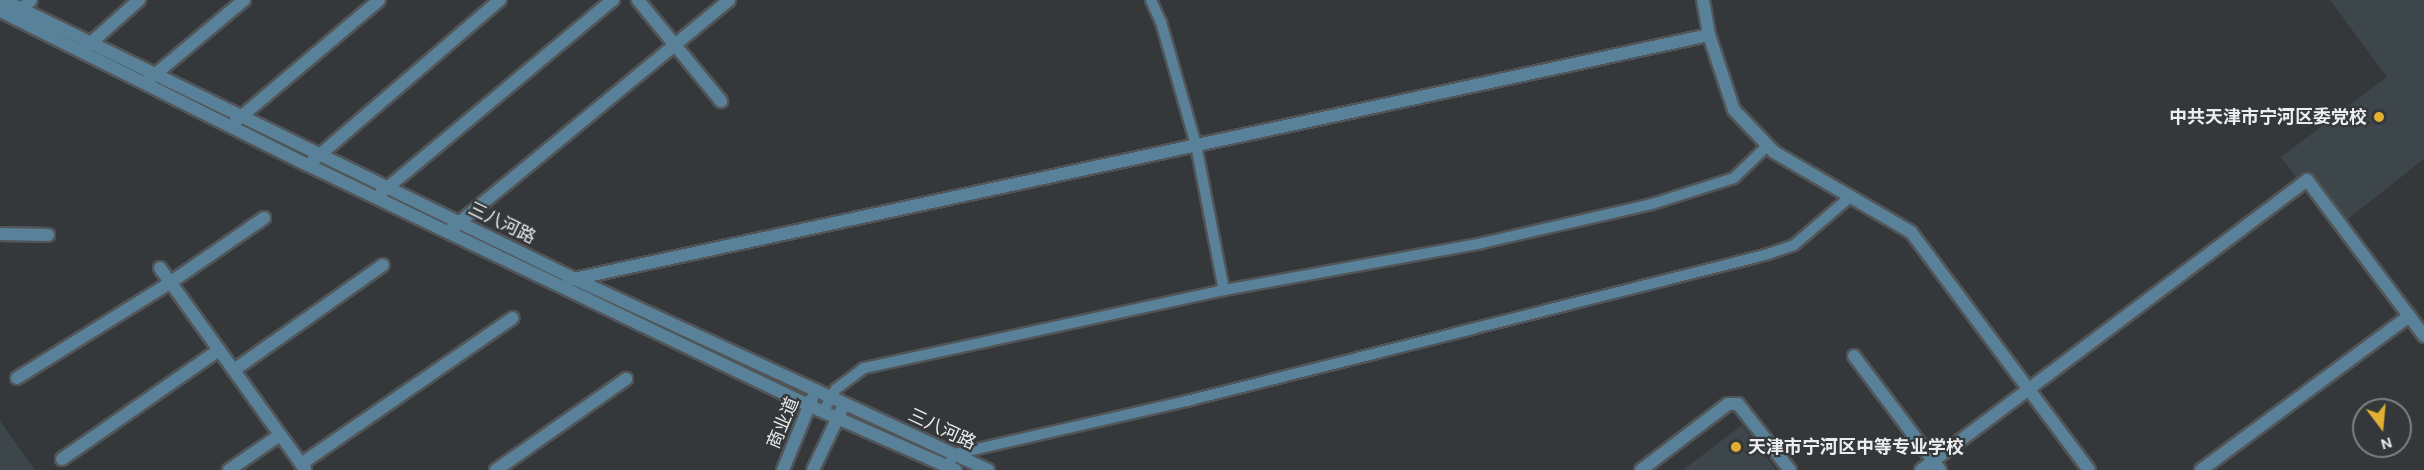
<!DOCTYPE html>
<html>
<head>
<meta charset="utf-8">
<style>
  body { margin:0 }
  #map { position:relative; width:2424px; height:470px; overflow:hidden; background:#35383a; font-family:Karla,"Noto Sans SC",sans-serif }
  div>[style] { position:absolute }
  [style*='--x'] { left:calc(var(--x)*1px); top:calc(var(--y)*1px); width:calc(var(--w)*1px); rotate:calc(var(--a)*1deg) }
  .built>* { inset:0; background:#3d464b }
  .roads { filter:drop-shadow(2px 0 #525557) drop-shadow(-2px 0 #525557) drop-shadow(0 2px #525557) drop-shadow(0 -2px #525557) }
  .service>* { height:10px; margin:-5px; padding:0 5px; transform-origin:5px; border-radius:5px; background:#59829a }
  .minor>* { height:12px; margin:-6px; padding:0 6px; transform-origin:6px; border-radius:6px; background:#59829a }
  .tertiary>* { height:12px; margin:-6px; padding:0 6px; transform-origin:6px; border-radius:6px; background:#59829a }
  .dots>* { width:16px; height:16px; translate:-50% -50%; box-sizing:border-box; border:3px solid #35383a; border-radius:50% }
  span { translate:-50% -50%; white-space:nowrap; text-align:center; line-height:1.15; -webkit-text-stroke:4.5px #35383a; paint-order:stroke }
  .poi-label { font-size:18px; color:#ecedee; font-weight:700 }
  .right { translate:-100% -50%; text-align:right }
  .left { translate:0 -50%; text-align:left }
  .street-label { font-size:18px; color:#ecedee }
  .north { position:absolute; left:2352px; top:398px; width:60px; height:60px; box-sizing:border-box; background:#35383a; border:2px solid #7e8082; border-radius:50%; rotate:164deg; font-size:16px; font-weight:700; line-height:24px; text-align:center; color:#ecedee }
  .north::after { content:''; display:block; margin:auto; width:21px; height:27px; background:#e2af34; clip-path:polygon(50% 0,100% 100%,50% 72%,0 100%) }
</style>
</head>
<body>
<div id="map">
  <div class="built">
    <div style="clip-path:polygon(2330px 0,2424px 0,2424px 159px,2335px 229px,2281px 157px,2387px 77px)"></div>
    <div style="clip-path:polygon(0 421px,35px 470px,0 470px)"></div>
    <div style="clip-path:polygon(1742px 425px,1776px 470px,1683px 470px)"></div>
  </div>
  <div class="roads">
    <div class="service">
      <div style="--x:1151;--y:0;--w:24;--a:66"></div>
      <div style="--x:1161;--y:22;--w:128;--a:74.1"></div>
      <div style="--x:1196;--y:145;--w:148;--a:79.1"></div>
      <div style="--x:823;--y:412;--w:26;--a:-61"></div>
      <div style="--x:836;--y:389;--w:35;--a:-37"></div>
      <div style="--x:864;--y:368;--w:363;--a:-12.2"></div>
      <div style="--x:1219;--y:291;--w:267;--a:-10.3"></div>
      <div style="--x:1482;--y:243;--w:174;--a:-12.9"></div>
      <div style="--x:1652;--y:204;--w:86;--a:-17.6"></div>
      <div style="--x:1734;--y:178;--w:47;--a:-44.1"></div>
      <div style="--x:947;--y:466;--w:14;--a:-56"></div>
      <div style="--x:955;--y:454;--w:238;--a:-12.9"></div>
      <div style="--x:1187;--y:401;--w:596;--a:-14.18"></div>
      <div style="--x:1765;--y:255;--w:31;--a:-19"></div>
      <div style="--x:1794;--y:245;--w:74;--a:-40.6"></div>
    </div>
    <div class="minor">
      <div style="--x:638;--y:0;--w:131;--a:50.6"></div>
      <div style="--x:1703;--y:0;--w:36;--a:80"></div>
      <div style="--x:1709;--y:35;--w:79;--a:71.6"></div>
      <div style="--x:1734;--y:110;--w:58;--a:46.4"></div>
      <div style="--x:1774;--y:152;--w:159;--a:30.3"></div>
      <div style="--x:1911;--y:232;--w:297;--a:53.2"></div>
      <div style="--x:14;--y:16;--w:23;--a:-43"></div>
      <div style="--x:84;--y:49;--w:74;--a:-41.7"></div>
      <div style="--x:146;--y:82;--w:128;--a:-39.9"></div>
      <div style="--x:236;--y:121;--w:187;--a:-40.2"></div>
      <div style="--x:308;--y:165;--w:253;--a:-40.7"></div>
      <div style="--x:381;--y:193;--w:302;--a:-39.8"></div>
      <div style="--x:449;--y:231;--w:363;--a:-39.5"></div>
      <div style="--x:0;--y:234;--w:48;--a:1.2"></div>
      <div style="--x:160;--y:268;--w:248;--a:54.2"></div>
      <div style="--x:569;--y:280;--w:1166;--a:-12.13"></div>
      <div style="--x:1854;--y:356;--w:143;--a:53"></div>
      <div style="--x:234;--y:370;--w:182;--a:-35.2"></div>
      <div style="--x:17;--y:378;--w:181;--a:-31.9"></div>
      <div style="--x:171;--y:282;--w:113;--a:-34.5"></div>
      <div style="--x:62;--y:459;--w:191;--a:-34.8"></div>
      <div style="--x:301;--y:464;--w:257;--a:-34.6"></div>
      <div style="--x:229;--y:470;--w:62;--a:-34.5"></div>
      <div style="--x:496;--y:470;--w:159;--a:-35"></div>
      <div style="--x:1641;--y:470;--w:109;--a:-37.2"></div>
      <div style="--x:1728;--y:404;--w:10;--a:0"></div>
      <div style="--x:1738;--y:404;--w:84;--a:51.8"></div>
      <div style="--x:1921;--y:470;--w:483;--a:-36.9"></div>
      <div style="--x:2307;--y:180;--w:195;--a:53.1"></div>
      <div style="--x:2201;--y:470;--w:259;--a:-36.5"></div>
    </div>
    <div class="tertiary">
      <div style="--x:3;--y:0;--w:636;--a:26"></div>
      <div style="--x:575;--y:279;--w:455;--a:24.8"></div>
      <div style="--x:0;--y:11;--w:344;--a:26.6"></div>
      <div style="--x:308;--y:165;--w:557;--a:25.64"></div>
      <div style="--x:810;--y:406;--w:159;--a:23.7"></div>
      <div style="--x:783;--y:470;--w:77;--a:-67.8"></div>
      <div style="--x:813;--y:470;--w:65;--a:-64.6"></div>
    </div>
  </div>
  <div class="dots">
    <div style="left:2379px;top:117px;background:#e2af34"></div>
    <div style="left:1736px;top:447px;background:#e2af34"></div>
  </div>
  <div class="poi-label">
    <span class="right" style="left:2367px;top:117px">中共天津市宁河区委党校</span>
    <span class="left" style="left:1748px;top:447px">天津市宁河区中等专业学校</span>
  </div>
  <div class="street-label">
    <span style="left:502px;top:223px;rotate:26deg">三八河路</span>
    <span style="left:783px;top:423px;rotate:-67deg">商业道</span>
    <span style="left:942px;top:429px;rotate:25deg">三八河路</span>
  </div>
  <div class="north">N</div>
</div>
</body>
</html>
